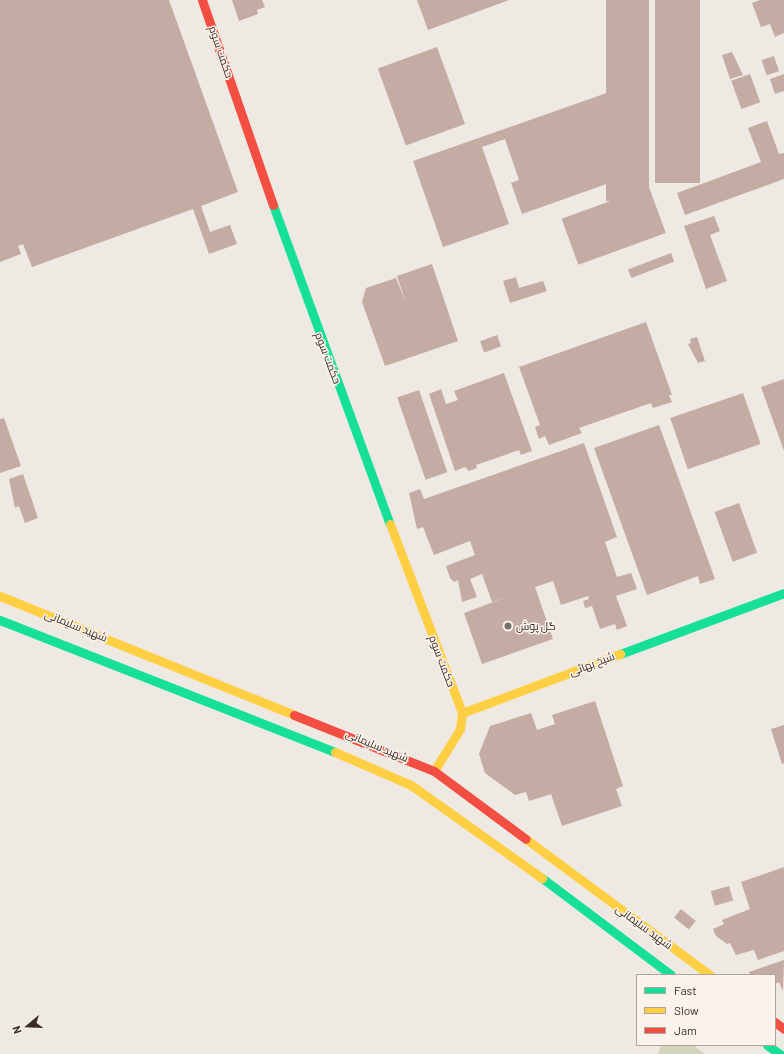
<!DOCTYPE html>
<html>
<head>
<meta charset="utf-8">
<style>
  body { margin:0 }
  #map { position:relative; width:784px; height:1054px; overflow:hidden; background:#efe9e3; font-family:Barlow,Cairo,sans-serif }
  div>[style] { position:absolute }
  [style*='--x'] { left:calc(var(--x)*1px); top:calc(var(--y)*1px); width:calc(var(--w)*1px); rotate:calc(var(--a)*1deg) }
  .green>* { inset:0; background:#d2d5bc }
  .building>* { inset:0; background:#c4aba4; transform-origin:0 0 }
  .fast>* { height:9px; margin:-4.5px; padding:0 4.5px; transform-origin:4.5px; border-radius:4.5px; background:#16e098 }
  .slow>* { height:9px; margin:-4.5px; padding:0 4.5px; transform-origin:4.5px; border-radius:4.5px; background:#ffcf43 }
  .jam>* { height:9px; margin:-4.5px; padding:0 4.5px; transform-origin:4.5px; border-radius:4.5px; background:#f24e42 }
  .dots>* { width:11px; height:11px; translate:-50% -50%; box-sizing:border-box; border:2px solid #fbf3eb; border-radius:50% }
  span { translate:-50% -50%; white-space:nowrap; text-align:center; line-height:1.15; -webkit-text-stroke:3px #fbf3eb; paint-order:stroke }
  .street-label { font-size:11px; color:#3a2d29 }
  .poi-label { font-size:11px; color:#3a2d29 }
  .left { translate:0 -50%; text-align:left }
  .legend { position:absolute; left:636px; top:974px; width:140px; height:72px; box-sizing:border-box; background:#fbf3eb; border:1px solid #aea49d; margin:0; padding:5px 7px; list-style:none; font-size:12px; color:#3a2d29 }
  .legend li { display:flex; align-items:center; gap:8px; height:20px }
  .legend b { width:20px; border:1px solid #aea49d }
  .north { position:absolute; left:8px; top:1006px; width:40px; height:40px; -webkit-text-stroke:3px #fbf3eb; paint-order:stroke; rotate:251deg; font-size:11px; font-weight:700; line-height:16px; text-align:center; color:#3a2d29 }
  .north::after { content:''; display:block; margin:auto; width:14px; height:18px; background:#3a2d29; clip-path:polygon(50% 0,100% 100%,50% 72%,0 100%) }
</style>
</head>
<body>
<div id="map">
  <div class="green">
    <div style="clip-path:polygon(661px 1045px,693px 1045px,705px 1054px,658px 1054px)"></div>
  </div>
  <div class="building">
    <div style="clip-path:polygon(0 0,169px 0,238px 192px,201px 206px,210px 232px,230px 225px,237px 244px,209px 254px,193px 209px,32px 267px,23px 244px,18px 246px,21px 254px,0 262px)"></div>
    <div style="clip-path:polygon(232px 0,262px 0,265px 7px,257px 10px,258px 14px,239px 21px)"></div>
    <div style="clip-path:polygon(417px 0,509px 0,428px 30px)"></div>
    <div style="left:606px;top:0;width:43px;height:201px"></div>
    <div style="left:655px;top:0;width:45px;height:183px"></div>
    <div style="clip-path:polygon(760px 0,784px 0,784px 33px,775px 37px,770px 24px,761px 27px,752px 3px)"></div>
    <div style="left:437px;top:47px;width:82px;height:63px;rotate:70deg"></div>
    <div style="clip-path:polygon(732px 52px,743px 75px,730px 79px,722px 55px)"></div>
    <div style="left:774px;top:56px;width:16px;height:13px;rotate:72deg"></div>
    <div style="left:750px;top:74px;width:30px;height:20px;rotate:70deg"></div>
    <div style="clip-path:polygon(784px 74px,784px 91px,775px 94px,770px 79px)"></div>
    <div style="clip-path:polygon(618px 89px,646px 170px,522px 214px,511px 183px,519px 180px,505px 139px,482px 147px,509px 224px,443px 247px,413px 161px)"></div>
    <div style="clip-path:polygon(767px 121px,779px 154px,784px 153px,784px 179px,685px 215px,677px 193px,761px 162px,748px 128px)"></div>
    <div style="left:649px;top:187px;width:49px;height:93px;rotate:70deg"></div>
    <div style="clip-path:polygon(714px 216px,720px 231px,710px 235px,727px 281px,706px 289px,684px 226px)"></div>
    <div style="left:671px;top:253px;width:9px;height:46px;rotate:69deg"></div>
    <div style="clip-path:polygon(432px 264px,458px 341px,385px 366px,362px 302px,366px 288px,396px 278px,406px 303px,397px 276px)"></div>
    <div style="clip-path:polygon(516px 277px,519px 288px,543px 281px,547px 291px,510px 303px,503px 281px)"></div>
    <div style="clip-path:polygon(646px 322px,672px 395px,669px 395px,672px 402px,653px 408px,651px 403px,579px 428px,582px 433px,549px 445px,545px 436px,539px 439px,535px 427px,540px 425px,519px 367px)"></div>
    <div style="left:497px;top:335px;width:12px;height:18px;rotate:70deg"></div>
    <div style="clip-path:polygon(697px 337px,705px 361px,698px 363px,688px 344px,691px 343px,690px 339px)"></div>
    <div style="clip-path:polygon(504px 373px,532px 451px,521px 455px,519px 450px,476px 465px,477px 468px,469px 471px,465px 467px,455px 471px,429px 394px,441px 389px,446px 404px,458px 400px,454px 391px)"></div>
    <div style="clip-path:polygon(784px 379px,784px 451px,761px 387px)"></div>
    <div style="left:419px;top:390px;width:87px;height:23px;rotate:71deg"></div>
    <div style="left:743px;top:393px;width:54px;height:77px;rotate:71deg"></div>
    <div style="clip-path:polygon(4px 418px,21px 466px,0 473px,0 419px)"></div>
    <div style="clip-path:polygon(659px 425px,715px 579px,700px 584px,698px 576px,647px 595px,594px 448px)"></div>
    <div style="clip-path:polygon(584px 443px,617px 537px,605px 542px,617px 577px,631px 573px,637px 589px,616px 596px,627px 626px,617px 630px,615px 624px,600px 629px,592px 606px,585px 608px,583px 601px,589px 599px,588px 596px,561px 605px,553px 581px,535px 587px,553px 639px,482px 664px,464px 613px,512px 595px,492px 602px,482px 574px,470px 579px,477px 597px,462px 602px,458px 580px,454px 582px,450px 578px,446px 566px,475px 555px,470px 541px,434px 555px,423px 527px,417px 529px,409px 493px,420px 489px,424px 499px)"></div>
    <div style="clip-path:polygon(23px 474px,38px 518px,25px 523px,19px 506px,15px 508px,9px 479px)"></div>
    <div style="left:739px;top:503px;width:53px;height:26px;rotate:70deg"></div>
    <div style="clip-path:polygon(595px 701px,623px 786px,616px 789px,622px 806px,562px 826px,551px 794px,529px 801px,526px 792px,515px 795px,485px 773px,479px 754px,490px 726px,531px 713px,537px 730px,555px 724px,552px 715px)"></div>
    <div style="clip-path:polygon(784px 725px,784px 763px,782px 764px,771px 729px)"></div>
    <div style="clip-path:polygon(784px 867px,784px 951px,758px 960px,754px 950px,736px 955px,730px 943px,727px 944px,716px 936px,713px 929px,724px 924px,722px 920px,750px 909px,741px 882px)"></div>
    <div style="left:729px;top:886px;width:15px;height:19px;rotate:74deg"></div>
    <div style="left:681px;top:909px;width:19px;height:11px;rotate:39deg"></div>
    <div style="clip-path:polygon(784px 960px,783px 991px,779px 982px,775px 984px,775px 975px,750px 975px,749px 972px)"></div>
  </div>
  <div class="fast">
    <div style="--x:273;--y:205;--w:340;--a:69.9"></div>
    <div style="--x:0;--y:620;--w:360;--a:21.5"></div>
    <div style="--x:620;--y:654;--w:175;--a:-20.4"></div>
    <div style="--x:542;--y:878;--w:161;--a:36.9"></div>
    <div style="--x:767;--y:1045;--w:16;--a:35"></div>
  </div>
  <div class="slow">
    <div style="--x:390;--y:524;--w:202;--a:69.1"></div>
    <div style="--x:462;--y:713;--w:16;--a:97"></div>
    <div style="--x:460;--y:729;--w:49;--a:121.8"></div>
    <div style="--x:0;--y:596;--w:317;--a:22"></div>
    <div style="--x:462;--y:713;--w:169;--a:-20.5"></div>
    <div style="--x:335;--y:752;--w:83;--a:23.5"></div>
    <div style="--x:411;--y:785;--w:161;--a:35.4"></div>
    <div style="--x:526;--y:839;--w:229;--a:36.5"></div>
  </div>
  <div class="jam">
    <div style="--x:202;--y:0;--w:217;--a:70.9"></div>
    <div style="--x:294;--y:715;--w:151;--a:21.8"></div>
    <div style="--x:434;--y:771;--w:114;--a:36.5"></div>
    <div style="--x:775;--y:1022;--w:11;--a:38"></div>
  </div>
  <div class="dots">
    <div style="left:508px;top:626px;background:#796f6a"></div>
  </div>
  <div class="street-label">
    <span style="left:221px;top:52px;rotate:71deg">حکمت سوم</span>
    <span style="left:328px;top:358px;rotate:69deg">حکمت سوم</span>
    <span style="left:76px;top:626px;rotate:22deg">شهید سلیمانی</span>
    <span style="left:442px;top:661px;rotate:69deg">حکمت سوم</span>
    <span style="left:592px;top:664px;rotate:-21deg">شیخ بهائی</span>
    <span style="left:377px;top:746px;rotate:23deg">شهید سلیمانی</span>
    <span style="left:644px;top:927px;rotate:36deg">شهید سلیمانی</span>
  </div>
  <div class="poi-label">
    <span class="left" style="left:516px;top:626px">گل پوش</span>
  </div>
  <ul class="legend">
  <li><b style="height:5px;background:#16e098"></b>Fast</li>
  <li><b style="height:5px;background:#ffcf43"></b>Slow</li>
  <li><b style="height:5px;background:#f24e42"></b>Jam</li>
  </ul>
  <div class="north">N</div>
</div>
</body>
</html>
